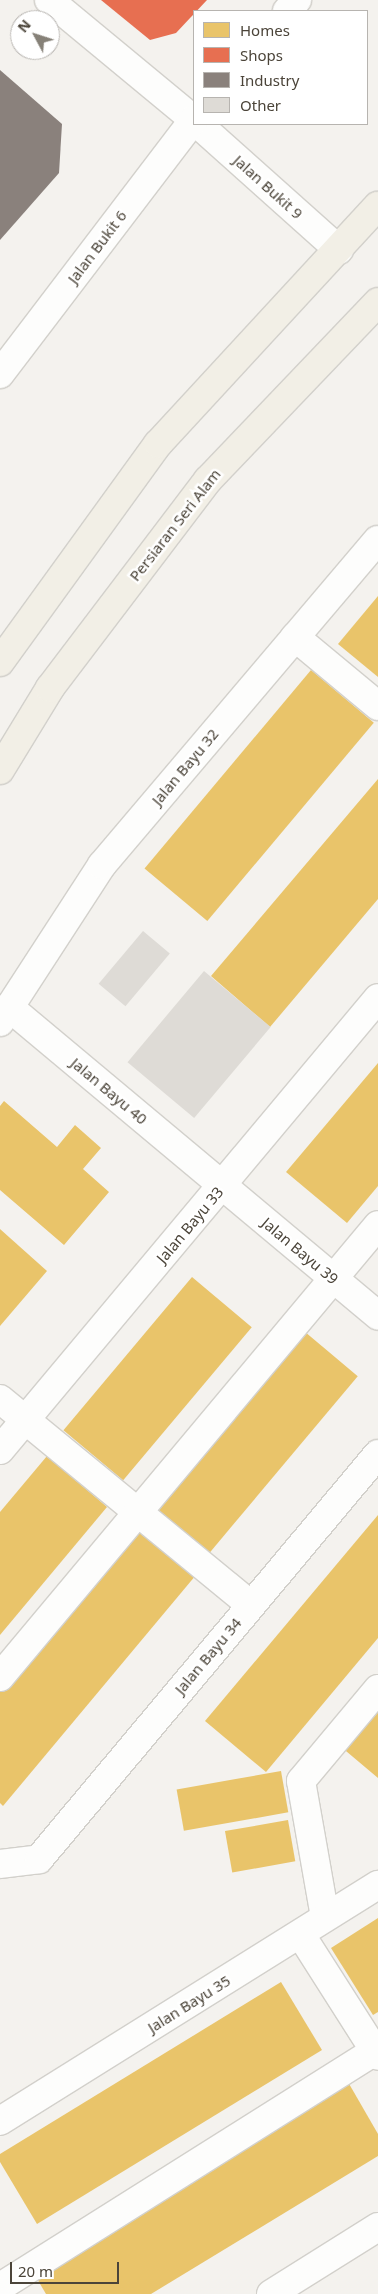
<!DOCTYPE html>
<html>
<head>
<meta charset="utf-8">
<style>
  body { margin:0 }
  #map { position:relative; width:378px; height:2294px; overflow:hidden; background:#f4f2ee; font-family:"Noto Sans",sans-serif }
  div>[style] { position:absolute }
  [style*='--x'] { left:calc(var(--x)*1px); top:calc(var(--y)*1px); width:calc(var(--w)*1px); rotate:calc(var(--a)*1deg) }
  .homes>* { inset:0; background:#e9c46a; transform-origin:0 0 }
  .shops>* { inset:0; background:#e76f51 }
  .industry>* { inset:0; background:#8a817c }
  .building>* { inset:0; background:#dedbd6; transform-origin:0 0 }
  .roads { filter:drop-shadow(1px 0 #d2d0cb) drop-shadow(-1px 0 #d2d0cb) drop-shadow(0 1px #d2d0cb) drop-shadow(0 -1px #d2d0cb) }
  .minor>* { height:28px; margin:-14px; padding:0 14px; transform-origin:14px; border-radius:14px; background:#fdfdfc }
  .major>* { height:28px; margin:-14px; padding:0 14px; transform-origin:14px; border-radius:14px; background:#f2efe6 }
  span { translate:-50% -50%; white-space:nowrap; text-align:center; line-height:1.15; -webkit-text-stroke:5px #fff; paint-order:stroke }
  .street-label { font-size:15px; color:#4b4439 }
  .legend { position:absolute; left:193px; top:10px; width:175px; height:115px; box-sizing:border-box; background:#fff; border:1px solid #b7b4b0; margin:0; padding:6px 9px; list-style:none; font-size:15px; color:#4b4439 }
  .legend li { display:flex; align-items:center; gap:10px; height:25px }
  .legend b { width:25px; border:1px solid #b7b4b0 }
  .north { position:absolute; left:10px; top:10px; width:50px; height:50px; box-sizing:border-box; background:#fff; border:1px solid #b7b4b0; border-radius:50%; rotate:310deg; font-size:14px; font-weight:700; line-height:20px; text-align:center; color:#4b4439 }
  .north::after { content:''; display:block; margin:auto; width:18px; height:22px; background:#868178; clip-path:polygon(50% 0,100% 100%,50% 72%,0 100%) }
  .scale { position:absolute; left:10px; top:2262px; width:109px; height:22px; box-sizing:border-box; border:2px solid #4b4439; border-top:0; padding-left:6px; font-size:15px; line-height:18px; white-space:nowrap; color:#4b4439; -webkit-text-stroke:4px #fff; paint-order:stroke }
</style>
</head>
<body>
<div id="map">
  <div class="homes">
    <div style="clip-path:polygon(378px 596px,378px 677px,338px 644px)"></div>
    <div style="left:311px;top:670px;width:82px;height:259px;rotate:40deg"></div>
    <div style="clip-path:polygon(378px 779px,378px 899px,270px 1027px,211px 976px)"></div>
    <div style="clip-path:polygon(378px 1063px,378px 1186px,347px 1223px,286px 1172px)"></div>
    <div style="clip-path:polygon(4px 1101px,57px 1147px,75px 1125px,101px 1148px,83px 1169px,109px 1192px,64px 1245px,0 1190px,0 1106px)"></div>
    <div style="clip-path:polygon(0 1229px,47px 1271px,0 1326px)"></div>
    <div style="left:192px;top:1277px;width:78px;height:200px;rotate:40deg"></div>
    <div style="left:298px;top:1326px;width:78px;height:234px;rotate:40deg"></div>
    <div style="clip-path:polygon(47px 1456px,107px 1507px,0 1635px,0 1512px)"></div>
    <div style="clip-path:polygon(378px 1515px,378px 1638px,266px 1772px,205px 1721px)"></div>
    <div style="clip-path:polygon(135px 1525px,196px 1575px,3px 1806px,0 1803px,0 1686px)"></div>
    <div style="clip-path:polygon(378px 1701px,378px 1778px,340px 1746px)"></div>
    <div style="left:281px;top:1771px;width:42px;height:106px;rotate:80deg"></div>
    <div style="left:288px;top:1820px;width:42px;height:64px;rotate:80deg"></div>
    <div style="clip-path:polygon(378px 1918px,378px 2012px,373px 2015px,331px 1948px)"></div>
    <div style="clip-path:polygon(281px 1982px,322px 2050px,37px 2224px,0 2162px,0 2154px)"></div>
    <div style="clip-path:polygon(348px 2082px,378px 2134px,378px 2156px,151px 2294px,46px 2294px,33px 2272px)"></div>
  </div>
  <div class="shops">
    <div style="clip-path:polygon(101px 0,207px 0,176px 33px,150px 40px)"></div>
  </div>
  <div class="industry">
    <div style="clip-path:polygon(0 70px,62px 124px,59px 173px,0 240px)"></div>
  </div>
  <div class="building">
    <div style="left:143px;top:931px;width:35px;height:69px;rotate:40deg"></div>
    <div style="left:204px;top:971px;width:87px;height:119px;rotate:40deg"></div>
  </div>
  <div class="roads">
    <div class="minor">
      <div style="--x:49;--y:0;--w:188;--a:39.6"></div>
      <div style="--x:287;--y:11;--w:15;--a:-48"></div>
      <div style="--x:198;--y:124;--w:189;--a:41.8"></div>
      <div style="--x:0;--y:374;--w:320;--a:-52.7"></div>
      <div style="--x:295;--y:637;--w:108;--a:39.7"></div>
      <div style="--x:9;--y:1007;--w:481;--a:39.9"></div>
      <div style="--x:0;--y:1022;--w:187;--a:-57"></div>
      <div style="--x:102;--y:865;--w:426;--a:-49.7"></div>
      <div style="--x:0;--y:1399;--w:325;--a:39.4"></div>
      <div style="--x:0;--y:1450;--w:589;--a:-50.09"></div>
      <div style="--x:0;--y:1677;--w:589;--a:-50.09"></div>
      <div style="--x:0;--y:1864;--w:39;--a:-7"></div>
      <div style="--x:39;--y:1859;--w:528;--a:-50.07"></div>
      <div style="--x:325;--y:1917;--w:138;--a:-100"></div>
      <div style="--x:301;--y:1781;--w:120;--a:-50.1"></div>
      <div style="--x:301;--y:1935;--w:143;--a:57.5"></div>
      <div style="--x:0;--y:2121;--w:446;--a:-32"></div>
      <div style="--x:0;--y:2287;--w:447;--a:-32.2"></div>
      <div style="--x:271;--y:2294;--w:126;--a:-32.1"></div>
    </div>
    <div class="major">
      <div style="--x:0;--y:662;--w:269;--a:-54.1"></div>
      <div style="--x:158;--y:444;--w:324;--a:-47.3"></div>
      <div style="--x:0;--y:770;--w:96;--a:-58.6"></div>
      <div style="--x:50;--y:688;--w:261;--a:-52.8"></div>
      <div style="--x:208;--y:480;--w:246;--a:-46.3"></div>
    </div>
  </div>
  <div class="street-label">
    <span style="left:268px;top:187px;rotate:42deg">Jalan Bukit 9</span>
    <span style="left:97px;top:247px;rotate:-53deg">Jalan Bukit 6</span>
    <span style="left:175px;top:525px;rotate:-52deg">Persiaran Seri Alam</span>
    <span style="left:185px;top:767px;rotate:-50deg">Jalan Bayu 32</span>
    <span style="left:109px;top:1091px;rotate:40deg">Jalan Bayu 40</span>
    <span style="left:190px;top:1225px;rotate:-50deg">Jalan Bayu 33</span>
    <span style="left:300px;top:1251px;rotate:40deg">Jalan Bayu 39</span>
    <span style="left:208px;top:1656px;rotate:-50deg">Jalan Bayu 34</span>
    <span style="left:189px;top:2004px;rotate:-32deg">Jalan Bayu 35</span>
  </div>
  <ul class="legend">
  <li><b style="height:14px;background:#e9c46a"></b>Homes</li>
  <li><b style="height:14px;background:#e76f51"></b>Shops</li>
  <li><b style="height:14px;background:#8a817c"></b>Industry</li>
  <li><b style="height:14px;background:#dedbd6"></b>Other</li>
  </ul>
  <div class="north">N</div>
  <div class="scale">20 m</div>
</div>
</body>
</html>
